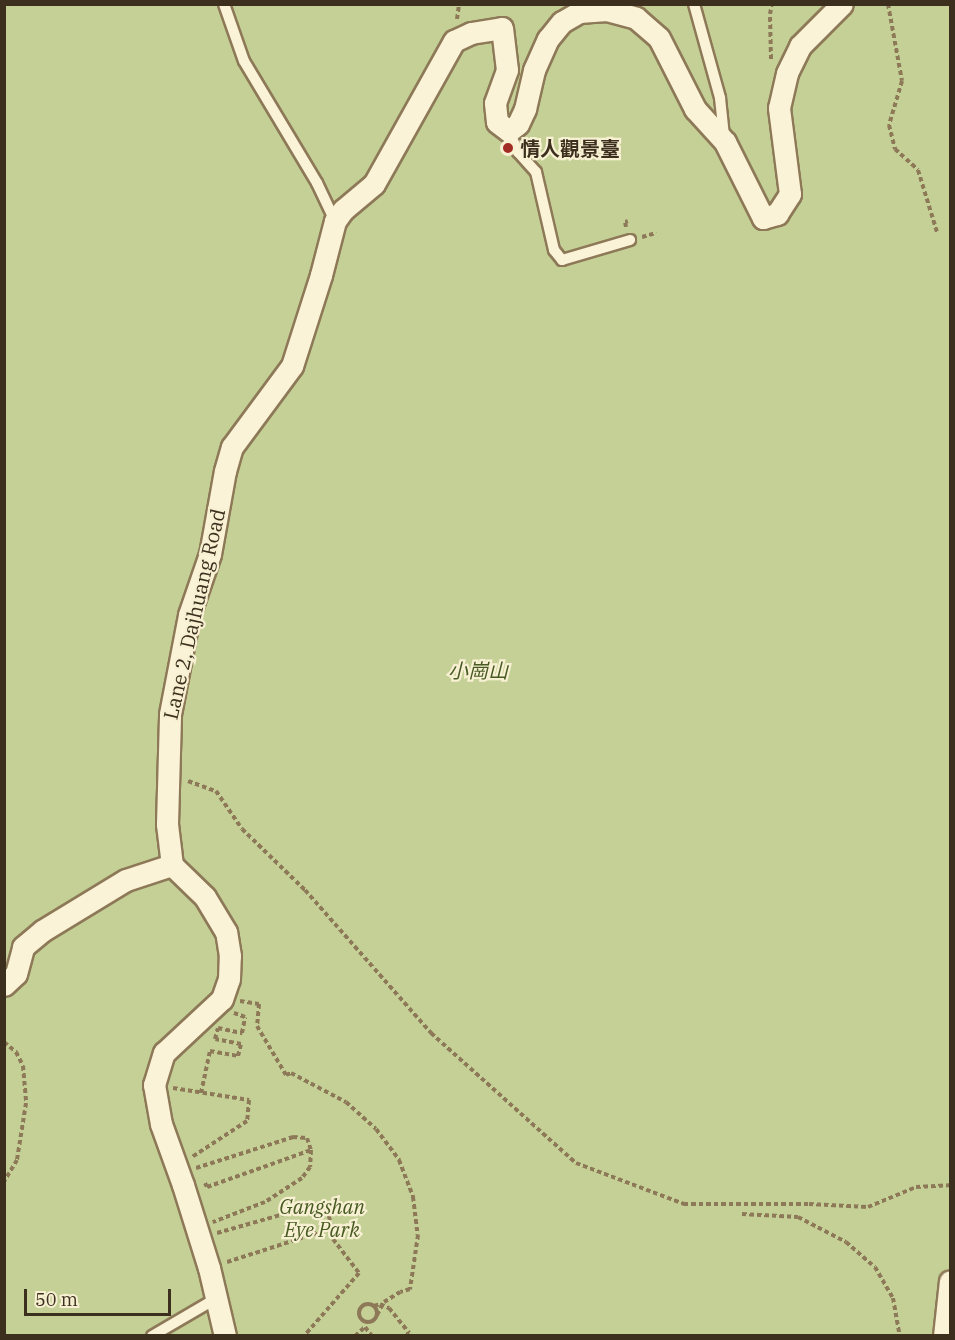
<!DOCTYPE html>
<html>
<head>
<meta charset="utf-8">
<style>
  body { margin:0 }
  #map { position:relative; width:955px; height:1340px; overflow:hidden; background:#f1e7c3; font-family:"IBM Plex Serif","Noto Sans TC",serif }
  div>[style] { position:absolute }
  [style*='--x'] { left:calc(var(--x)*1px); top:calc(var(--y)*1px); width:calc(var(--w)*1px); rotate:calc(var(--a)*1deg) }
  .green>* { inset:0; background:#c5d096; transform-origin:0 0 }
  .path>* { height:4px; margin-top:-2px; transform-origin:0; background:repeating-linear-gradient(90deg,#8d7958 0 4.5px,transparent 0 7.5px) }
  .path>.ring { margin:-2px; padding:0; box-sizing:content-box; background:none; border:4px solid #8d7958; border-radius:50% }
  .roads { filter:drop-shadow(2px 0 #8d7958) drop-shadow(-2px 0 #8d7958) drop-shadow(0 2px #8d7958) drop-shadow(0 -2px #8d7958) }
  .lane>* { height:10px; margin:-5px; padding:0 5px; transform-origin:5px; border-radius:5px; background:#fbf3d7 }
  .street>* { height:21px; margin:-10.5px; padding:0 10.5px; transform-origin:10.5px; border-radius:10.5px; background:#fbf3d7 }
  .path-bridge>* { height:4px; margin-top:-2px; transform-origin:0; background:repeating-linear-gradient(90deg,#8d7958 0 4.5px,transparent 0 7.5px) }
  .dots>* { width:16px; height:16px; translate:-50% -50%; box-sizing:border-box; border:3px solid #f8f0d3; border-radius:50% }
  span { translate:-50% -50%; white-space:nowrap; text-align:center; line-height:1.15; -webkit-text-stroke:4.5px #f8f0d3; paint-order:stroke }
  .poi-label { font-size:20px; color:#3c2f1d; font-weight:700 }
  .left { translate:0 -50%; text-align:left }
  .street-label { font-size:20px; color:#3c2f1d }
  .park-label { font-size:20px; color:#475a22; font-style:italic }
  .frame { position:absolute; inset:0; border:6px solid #3c2f1d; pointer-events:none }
  .scale { position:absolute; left:24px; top:1289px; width:147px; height:27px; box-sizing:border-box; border:3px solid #3c2f1d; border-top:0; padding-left:8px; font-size:18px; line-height:21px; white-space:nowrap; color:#3c2f1d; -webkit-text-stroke:4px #f8f0d3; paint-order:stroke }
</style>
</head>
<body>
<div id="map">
  <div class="green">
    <div style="left:5px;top:5px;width:945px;height:1331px"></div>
  </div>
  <div class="path">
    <div style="--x:888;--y:4;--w:78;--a:79.7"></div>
    <div style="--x:902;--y:81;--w:46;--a:106.5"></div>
    <div style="--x:889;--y:125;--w:25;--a:76"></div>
    <div style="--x:895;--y:149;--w:31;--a:42"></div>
    <div style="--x:918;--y:170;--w:65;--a:73"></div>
    <div style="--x:457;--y:19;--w:15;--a:-82"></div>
    <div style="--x:771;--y:59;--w:45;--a:-91.3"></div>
    <div style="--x:770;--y:14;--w:10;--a:-79"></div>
    <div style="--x:626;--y:227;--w:5;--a:-101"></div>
    <div style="--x:625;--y:222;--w:3;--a:-18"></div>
    <div style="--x:642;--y:237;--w:15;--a:-16"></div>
    <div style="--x:188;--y:781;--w:30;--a:20"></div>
    <div style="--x:216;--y:791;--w:46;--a:55.6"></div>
    <div style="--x:242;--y:829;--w:88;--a:44.1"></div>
    <div style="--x:305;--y:890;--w:191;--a:48.6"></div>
    <div style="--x:431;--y:1033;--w:195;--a:41.9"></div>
    <div style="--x:576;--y:1163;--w:116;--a:20.8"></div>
    <div style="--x:684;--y:1204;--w:125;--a:0"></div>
    <div style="--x:809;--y:1204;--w:59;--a:2.9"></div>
    <div style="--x:868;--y:1207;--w:52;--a:-22.6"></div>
    <div style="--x:916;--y:1187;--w:34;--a:-3"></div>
    <div style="--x:240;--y:1001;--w:19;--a:9"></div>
    <div style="--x:259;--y:1004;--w:22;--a:95"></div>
    <div style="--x:257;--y:1026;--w:57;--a:59.4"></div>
    <div style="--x:286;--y:1075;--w:5;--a:-22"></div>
    <div style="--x:291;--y:1073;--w:62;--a:27.8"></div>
    <div style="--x:346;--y:1102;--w:40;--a:42"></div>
    <div style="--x:376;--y:1129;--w:39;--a:53"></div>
    <div style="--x:399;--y:1160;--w:40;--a:69"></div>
    <div style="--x:413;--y:1197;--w:38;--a:83"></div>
    <div style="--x:418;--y:1235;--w:55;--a:98.4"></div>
    <div style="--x:410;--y:1289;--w:10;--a:163"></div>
    <div style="--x:4;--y:1042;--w:16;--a:40"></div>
    <div style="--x:16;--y:1052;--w:16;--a:63"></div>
    <div style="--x:23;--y:1066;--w:37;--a:85"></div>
    <div style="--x:26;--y:1103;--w:58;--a:99"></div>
    <div style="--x:17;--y:1160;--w:26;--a:121"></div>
    <div style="--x:173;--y:1088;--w:77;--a:9"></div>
    <div style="--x:249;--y:1100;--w:21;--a:95"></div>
    <div style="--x:247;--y:1121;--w:66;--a:146.8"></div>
    <div style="--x:201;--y:1093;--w:43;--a:-77.9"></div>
    <div style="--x:210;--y:1051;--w:28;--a:10"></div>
    <div style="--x:238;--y:1056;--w:12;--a:-76"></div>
    <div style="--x:241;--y:1044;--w:26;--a:-169"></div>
    <div style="--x:215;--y:1039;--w:11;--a:-75"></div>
    <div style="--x:218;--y:1028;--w:25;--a:12"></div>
    <div style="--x:242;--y:1033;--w:16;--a:-79"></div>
    <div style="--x:245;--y:1017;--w:12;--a:-160"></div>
    <div style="--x:196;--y:1168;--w:102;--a:-17.7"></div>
    <div style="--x:293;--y:1137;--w:14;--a:4"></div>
    <div style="--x:307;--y:1138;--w:13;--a:72"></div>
    <div style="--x:311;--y:1150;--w:17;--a:93"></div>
    <div style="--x:310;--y:1167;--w:14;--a:126"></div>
    <div style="--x:302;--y:1178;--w:44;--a:147"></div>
    <div style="--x:265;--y:1202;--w:56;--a:159"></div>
    <div style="--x:205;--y:1183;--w:4;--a:63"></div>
    <div style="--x:207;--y:1187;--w:110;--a:-19.6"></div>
    <div style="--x:742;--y:1214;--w:56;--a:3.1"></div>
    <div style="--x:798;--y:1217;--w:54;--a:27.5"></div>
    <div style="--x:846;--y:1242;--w:38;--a:41"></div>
    <div style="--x:875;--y:1267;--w:36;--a:60"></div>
    <div style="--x:893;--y:1298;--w:39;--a:80"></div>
    <div style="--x:217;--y:1233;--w:106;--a:-15.9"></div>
    <div style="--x:319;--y:1204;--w:16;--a:50"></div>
    <div style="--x:329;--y:1216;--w:23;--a:80"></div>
    <div style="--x:333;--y:1239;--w:43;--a:52.6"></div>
    <div style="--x:359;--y:1273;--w:84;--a:131.1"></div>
    <div style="--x:227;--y:1262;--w:110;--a:-17.9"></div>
    <div class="ring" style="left:359px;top:1304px;width:14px;height:14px"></div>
    <div style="--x:374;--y:1306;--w:6;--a:-18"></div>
    <div style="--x:380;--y:1304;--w:10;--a:24"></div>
    <div style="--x:389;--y:1308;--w:32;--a:51"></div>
    <div style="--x:409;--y:1333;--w:4;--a:135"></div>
    <div style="--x:355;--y:1336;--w:13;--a:-42"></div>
    <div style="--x:365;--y:1327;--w:11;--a:52"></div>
  </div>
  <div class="roads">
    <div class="lane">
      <div style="--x:224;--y:4;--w:60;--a:70.7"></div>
      <div style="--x:244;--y:61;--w:142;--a:59.1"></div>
      <div style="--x:317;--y:183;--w:42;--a:64.7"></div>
      <div style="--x:694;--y:4;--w:98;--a:74.5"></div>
      <div style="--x:720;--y:98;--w:38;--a:84"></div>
      <div style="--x:509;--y:131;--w:23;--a:67"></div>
      <div style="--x:518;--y:152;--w:27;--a:48"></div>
      <div style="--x:536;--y:172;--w:80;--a:77"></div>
      <div style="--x:554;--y:250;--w:13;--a:51"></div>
      <div style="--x:562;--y:260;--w:71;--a:-16.4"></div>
      <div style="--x:152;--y:1336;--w:75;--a:-30.3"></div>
    </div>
    <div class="street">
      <div style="--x:4;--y:985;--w:16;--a:-43"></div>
      <div style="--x:16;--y:974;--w:28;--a:-75"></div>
      <div style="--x:23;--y:947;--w:25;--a:-40"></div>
      <div style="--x:42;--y:931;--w:98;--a:-31.3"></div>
      <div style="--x:126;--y:880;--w:48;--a:-18.1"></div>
      <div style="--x:225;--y:1336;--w:70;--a:-103.2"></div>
      <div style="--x:209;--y:1268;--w:87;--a:-107.4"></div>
      <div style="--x:183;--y:1185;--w:65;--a:-109.8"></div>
      <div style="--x:161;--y:1124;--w:40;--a:-100"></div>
      <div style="--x:154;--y:1085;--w:34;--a:-73"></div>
      <div style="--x:164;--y:1053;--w:79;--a:-43"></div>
      <div style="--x:222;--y:999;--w:21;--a:-71"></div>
      <div style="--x:229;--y:979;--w:23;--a:-88"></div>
      <div style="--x:230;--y:956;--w:24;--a:-99"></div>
      <div style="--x:226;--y:932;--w:41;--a:-121"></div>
      <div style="--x:205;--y:897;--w:46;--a:-135.9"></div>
      <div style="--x:172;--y:865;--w:41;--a:-97"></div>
      <div style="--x:167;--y:824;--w:110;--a:-88.4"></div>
      <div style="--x:170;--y:714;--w:101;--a:-79.1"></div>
      <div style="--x:189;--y:615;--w:65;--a:-71"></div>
      <div style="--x:210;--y:554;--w:84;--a:-79.8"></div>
      <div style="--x:225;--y:471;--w:25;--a:-74"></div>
      <div style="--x:232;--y:447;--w:101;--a:-53.5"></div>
      <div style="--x:292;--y:366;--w:96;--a:-72.3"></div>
      <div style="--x:321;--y:275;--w:56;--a:-75.5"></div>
      <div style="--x:335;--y:221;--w:14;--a:-54"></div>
      <div style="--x:343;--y:210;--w:40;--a:-40"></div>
      <div style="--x:374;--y:184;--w:164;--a:-60.8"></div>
      <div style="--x:454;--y:41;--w:19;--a:-25"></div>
      <div style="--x:471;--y:33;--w:31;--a:-9"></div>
      <div style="--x:502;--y:28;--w:42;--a:83.2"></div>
      <div style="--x:507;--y:70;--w:35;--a:110"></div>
      <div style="--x:495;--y:103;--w:19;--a:84"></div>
      <div style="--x:497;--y:122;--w:15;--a:37"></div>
      <div style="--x:509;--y:131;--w:11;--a:-38"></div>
      <div style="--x:518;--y:124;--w:17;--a:-65"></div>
      <div style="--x:525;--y:109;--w:40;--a:-77"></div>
      <div style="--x:534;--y:70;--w:34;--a:-66"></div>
      <div style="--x:548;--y:39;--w:22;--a:-51"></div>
      <div style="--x:562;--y:22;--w:20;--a:-30"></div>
      <div style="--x:579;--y:12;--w:28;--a:-4"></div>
      <div style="--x:607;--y:10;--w:30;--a:15"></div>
      <div style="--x:636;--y:18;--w:30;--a:41"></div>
      <div style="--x:659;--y:38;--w:80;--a:63.1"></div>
      <div style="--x:695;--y:109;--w:45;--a:47.7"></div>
      <div style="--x:725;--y:142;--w:85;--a:63.4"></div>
      <div style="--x:763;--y:218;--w:15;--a:-16"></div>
      <div style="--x:777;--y:214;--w:24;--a:-57"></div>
      <div style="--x:790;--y:194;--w:87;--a:-97.3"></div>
      <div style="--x:779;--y:108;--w:36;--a:-77"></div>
      <div style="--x:787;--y:73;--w:30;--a:-64"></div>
      <div style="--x:800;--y:46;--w:59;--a:-45"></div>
      <div style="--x:944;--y:1336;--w:55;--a:-83.8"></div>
    </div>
  </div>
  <div class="path-bridge">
    <div style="--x:377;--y:1315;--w:15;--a:-62"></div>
    <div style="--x:384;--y:1302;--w:19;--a:-32"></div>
  </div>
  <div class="dots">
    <div style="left:508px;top:148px;background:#a12d24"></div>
  </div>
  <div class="poi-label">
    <span class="left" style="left:520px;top:148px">情人觀景臺</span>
  </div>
  <div class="street-label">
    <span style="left:194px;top:614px;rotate:-77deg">Lane 2, Dajhuang Road</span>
  </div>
  <div class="park-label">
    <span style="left:478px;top:670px">小崗山</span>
    <span style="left:322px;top:1218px">Gangshan<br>Eye Park</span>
  </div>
  <div class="frame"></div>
  <div class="scale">50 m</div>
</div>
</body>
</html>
